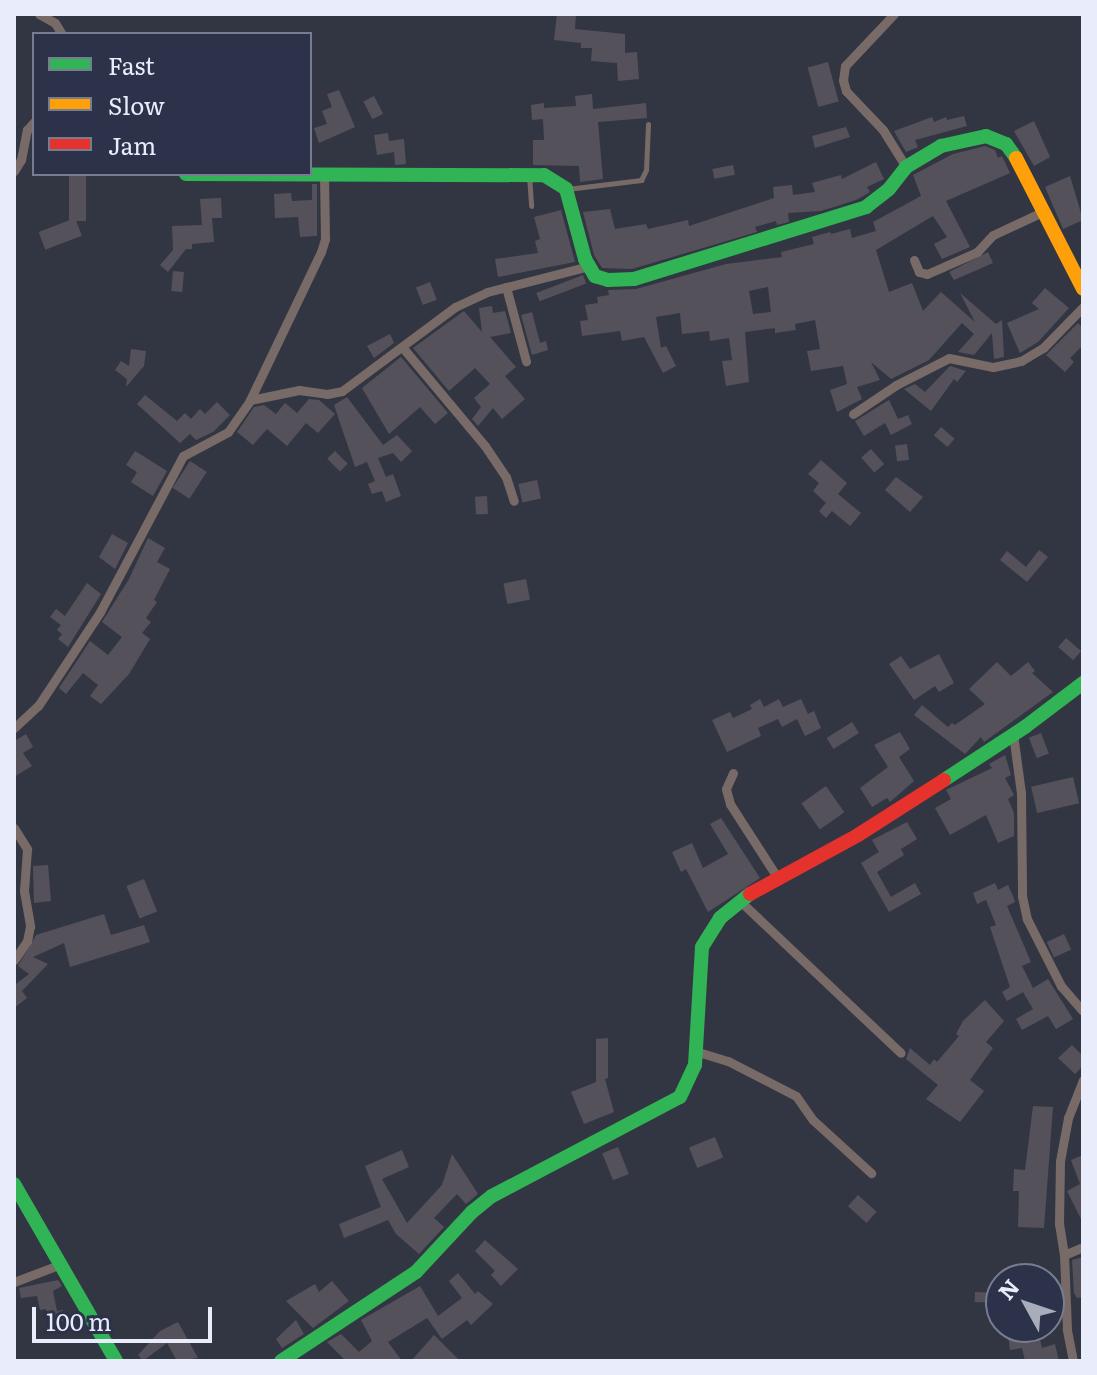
<!DOCTYPE html>
<html>
<head>
<meta charset="utf-8">
<style>
  body { margin:0 }
  #map { position:relative; width:1097px; height:1375px; overflow:hidden; background:#323643; font-family:Literata,serif }
  div>[style] { position:absolute }
  [style*='--x'] { left:calc(var(--x)*1px); top:calc(var(--y)*1px); width:calc(var(--w)*1px); rotate:calc(var(--a)*1deg) }
  .building>* { inset:0; background:#55515b; transform-origin:0 0 }
  .lane>* { height:5px; margin:-2.5px; padding:0 2.5px; transform-origin:2.5px; border-radius:2.5px; background:#786b67 }
  .street>* { height:9px; margin:-4.5px; padding:0 4.5px; transform-origin:4.5px; border-radius:4.5px; background:#786b67 }
  .fast>* { height:14px; margin:-7px; padding:0 7px; transform-origin:7px; border-radius:7px; background:#30b455 }
  .slow>* { height:14px; margin:-7px; padding:0 7px; transform-origin:7px; border-radius:7px; background:#ff9f0a }
  .jam>* { height:14px; margin:-7px; padding:0 7px; transform-origin:7px; border-radius:7px; background:#e5322d }
  span { translate:-50% -50%; white-space:nowrap; text-align:center; line-height:1.15; -webkit-text-stroke:6px #2c3249; paint-order:stroke }
  .frame { position:absolute; inset:0; border:16px solid #e8ecfb; pointer-events:none }
  .legend { position:absolute; left:32px; top:32px; width:280px; height:144px; box-sizing:border-box; background:#2c3249; border:2px solid #777c90; margin:0; padding:10px 14px; list-style:none; font-size:24px; color:#e8ecfb }
  .legend li { display:flex; align-items:center; gap:16px; height:40px }
  .legend b { width:40px; border:2px solid #777c90 }
  .north { position:absolute; left:985px; top:1263px; width:80px; height:80px; box-sizing:border-box; background:#2c3249; border:2px solid #777c90; border-radius:50%; rotate:310deg; font-size:22px; font-weight:700; line-height:32px; text-align:center; color:#e8ecfb }
  .north::after { content:''; display:block; margin:auto; width:28px; height:36px; background:#a8acbb; clip-path:polygon(50% 0,100% 100%,50% 72%,0 100%) }
  .scale { position:absolute; left:32px; top:1307px; width:180px; height:36px; box-sizing:border-box; border:4px solid #e8ecfb; border-top:0; padding-left:10px; font-size:24px; line-height:28px; white-space:nowrap; color:#e8ecfb; -webkit-text-stroke:6px #2c3249; paint-order:stroke }
</style>
</head>
<body>
<div id="map">
  <div class="building">
    <div style="clip-path:polygon(557px 14px,576px 14px,575px 29px,625px 34px,625px 53px,637px 52px,639px 79px,618px 81px,617px 63px,591px 61px,592px 48px,581px 48px,581px 43px,554px 40px)"></div>
    <div style="left:828px;top:62px;width:41px;height:21px;rotate:75deg"></div>
    <div style="clip-path:polygon(339px 90px,355px 127px,319px 143px,314px 128px,327px 124px,322px 111px,332px 107px,327px 94px)"></div>
    <div style="clip-path:polygon(592px 94px,593px 109px,646px 103px,647px 118px,598px 122px,603px 179px,580px 182px,579px 166px,533px 165px,533px 140px,544px 140px,543px 119px,532px 120px,531px 105px,544px 103px,544px 108px,576px 106px,575px 96px)"></div>
    <div style="left:374px;top:96px;width:20px;height:12px;rotate:63deg"></div>
    <div style="clip-path:polygon(964px 116px,967px 126px,915px 140px,918px 147px,906px 152px,894px 131px,932px 117px,934px 122px,946px 117px,947px 120px)"></div>
    <div style="clip-path:polygon(1034px 121px,1050px 157px,1034px 166px,1014px 131px)"></div>
    <div style="clip-path:polygon(846px 127px,850px 137px,815px 148px,812px 136px)"></div>
    <div style="clip-path:polygon(388px 133px,389px 141px,404px 139px,406px 164px,395px 165px,394px 152px,377px 155px,374px 135px)"></div>
    <div style="clip-path:polygon(evenodd,985px 146px,995px 150px,998px 158px,1002px 156px,1010px 173px,946px 201px,970px 247px,942px 259px,934px 244px,947px 237px,933px 216px,876px 250px,889px 292px,912px 283px,923px 311px,941px 292px,975px 322px,960px 293px,996px 324px,1002px 320px,1004px 357px,994px 359px,992px 333px,974px 355px,958px 352px,974px 334px,962px 323px,929px 360px,891px 379px,871px 362px,880px 380px,857px 387px,862px 399px,837px 412px,830px 390px,847px 384px,843px 366px,811px 371px,807px 351px,820px 349px,815px 320px,795px 324px,796px 330px,775px 333px,775px 328px,745px 332px,749px 382px,726px 386px,722px 361px,732px 360px,729px 338px,710px 341px,709px 331px,682px 334px,680px 313px,656px 317px,661px 348px,666px 346px,676px 366px,663px 373px,644px 337px,622px 341px,620px 331px,582px 336px,580px 321px,588px 320px,585px 305px,598px 303px,597px 297px,609px 295px,608px 290px,636px 289px,726px 264px,782px 257px,781px 252px,814px 244px,812px 237px,830px 232px,831px 234px,850px 229px,852px 238px,876px 231px,873px 222px,921px 196px,913px 175px,953px 154px,985px 146px,768px 287px,771px 312px,753px 314px,749px 291px,768px 287px)"></div>
    <div style="clip-path:polygon(876px 162px,884px 179px,867px 187px,870px 192px,856px 200px,821px 211px,788px 213px,789px 222px,777px 225px,776px 221px,755px 227px,757px 232px,632px 269px,602px 268px,594px 255px,583px 212px,610px 209px,615px 229px,646px 224px,648px 229px,688px 220px,689px 226px,774px 198px,773px 187px,792px 185px,793px 195px,815px 192px,812px 183px,841px 175px,842px 179px)"></div>
    <div style="left:733px;top:165px;width:10px;height:21px;rotate:79deg"></div>
    <div style="left:69px;top:174px;width:17px;height:47px"></div>
    <div style="clip-path:polygon(1070px 176px,1083px 220px,1063px 229px,1045px 187px)"></div>
    <div style="clip-path:polygon(312px 184px,317px 184px,317px 236px,300px 237px,298px 217px,275px 218px,274px 194px,291px 193px,292px 201px,312px 200px)"></div>
    <div style="clip-path:polygon(221px 198px,222px 218px,212px 218px,214px 242px,192px 244px,192px 249px,186px 249px,168px 272px,160px 265px,173px 250px,172px 226px,202px 225px,200px 199px)"></div>
    <div style="clip-path:polygon(561px 210px,575px 262px,498px 277px,495px 259px,538px 253px,535px 241px,540px 239px,534px 217px)"></div>
    <div style="left:75px;top:218px;width:19px;height:39px;rotate:69deg"></div>
    <div style="clip-path:polygon(988px 252px,993px 263px,954px 280px,949px 272px)"></div>
    <div style="left:173px;top:271px;width:11px;height:20px;rotate:5deg"></div>
    <div style="left:583px;top:275px;width:9px;height:50px;rotate:69deg"></div>
    <div style="left:430px;top:282px;width:19px;height:15px;rotate:69deg"></div>
    <div style="clip-path:polygon(1045px 288px,1069px 308px,1038px 342px,1020px 353px,1007px 323px,1039px 309px,1032px 303px)"></div>
    <div style="clip-path:polygon(492px 306px,493px 313px,505px 311px,511px 333px,490px 337px,516px 367px,505px 376px,525px 399px,502px 419px,493px 408px,478px 426px,472px 419px,481px 407px,474px 398px,490px 384px,475px 368px,449px 391px,413px 348px,464px 311px,482px 332px,479px 308px)"></div>
    <div style="clip-path:polygon(532px 312px,540px 343px,546px 341px,548px 350px,532px 355px,521px 315px)"></div>
    <div style="clip-path:polygon(1078px 323px,1083px 328px,1083px 345px,1070px 358px,1074px 362px,1065px 372px,1046px 355px)"></div>
    <div style="clip-path:polygon(390px 334px,394px 343px,374px 358px,367px 346px)"></div>
    <div style="clip-path:polygon(131px 349px,146px 351px,144px 366px,126px 387px,127px 379px,115px 370px,121px 361px,129px 366px)"></div>
    <div style="clip-path:polygon(401px 357px,448px 413px,435px 424px,420px 407px,389px 434px,362px 388px)"></div>
    <div style="clip-path:polygon(950px 366px,966px 371px,957px 382px,954px 379px,931px 411px,904px 389px,915px 384px,925px 392px)"></div>
    <div style="clip-path:polygon(145px 395px,177px 421px,185px 413px,191px 419px,200px 409px,205px 414px,217px 402px,230px 415px,213px 432px,196px 440px,190px 434px,180px 443px,137px 404px)"></div>
    <div style="clip-path:polygon(347px 397px,383px 445px,397px 435px,412px 451px,401px 462px,393px 453px,378px 458px,386px 477px,393px 474px,401px 496px,386px 502px,382px 491px,372px 494px,368px 484px,375px 481px,367px 462px,355px 467px,334px 405px)"></div>
    <div style="clip-path:polygon(309px 399px,319px 400px,335px 414px,318px 433px,306px 423px,287px 446px,267px 429px,253px 445px,237px 432px,254px 407px,264px 405px,276px 414px,285px 403px,297px 413px)"></div>
    <div style="clip-path:polygon(889px 400px,898px 419px,908px 415px,912px 424px,891px 435px,885px 423px,864px 436px,855px 421px)"></div>
    <div style="left:941px;top:427px;width:18px;height:11px;rotate:41deg"></div>
    <div style="left:907px;top:444px;width:16px;height:12px;rotate:83deg"></div>
    <div style="left:871px;top:449px;width:20px;height:13px;rotate:49deg"></div>
    <div style="clip-path:polygon(135px 451px,167px 471px,153px 496px,131px 482px,137px 472px,126px 465px)"></div>
    <div style="left:335px;top:451px;width:18px;height:11px;rotate:45deg"></div>
    <div style="clip-path:polygon(821px 460px,847px 483px,838px 494px,861px 513px,850px 526px,832px 511px,826px 518px,819px 511px,826px 503px,813px 491px,819px 483px,808px 474px)"></div>
    <div style="left:190px;top:461px;width:20px;height:32px;rotate:33deg"></div>
    <div style="clip-path:polygon(896px 477px,923px 497px,910px 512px,885px 490px)"></div>
    <div style="left:537px;top:480px;width:19px;height:19px;rotate:78deg"></div>
    <div style="left:487px;top:496px;width:18px;height:12px;rotate:87deg"></div>
    <div style="clip-path:polygon(112px 534px,128px 543px,115px 569px,99px 557px)"></div>
    <div style="clip-path:polygon(148px 538px,165px 548px,157px 562px,170px 569px,154px 600px,157px 602px,146px 618px,151px 622px,142px 633px,150px 639px,129px 674px,101px 704px,90px 696px,98px 685px,83px 673px,66px 694px,59px 688px,90px 641px,108px 655px,122px 637px,102px 622px,129px 579px)"></div>
    <div style="clip-path:polygon(1039px 550px,1048px 557px,1027px 582px,1000px 560px,1007px 551px,1026px 567px)"></div>
    <div style="left:526px;top:579px;width:21px;height:23px;rotate:79deg"></div>
    <div style="clip-path:polygon(87px 583px,101px 594px,68px 647px,58px 639px,62px 634px,57px 630px,61px 625px,50px 617px,56px 609px,65px 616px)"></div>
    <div style="left:1066px;top:638px;width:20px;height:12px;rotate:41deg"></div>
    <div style="clip-path:polygon(939px 654px,954px 683px,939px 692px,935px 686px,914px 700px,889px 664px,901px 656px,910px 669px)"></div>
    <div style="clip-path:polygon(997px 662px,1011px 676px,1028px 662px,1035px 671px,1032px 673px,1053px 692px,984px 742px,981px 737px,965px 754px,914px 715px,922px 705px,948px 727px,952px 723px,955px 725px,985px 704px,969px 689px)"></div>
    <div style="clip-path:polygon(760px 699px,764px 707px,779px 699px,783px 707px,801px 699px,808px 714px,814px 711px,821px 728px,805px 736px,797px 719px,782px 727px,778px 719px,758px 728px,761px 736px,727px 752px,712px 720px,730px 712px,733px 718px,752px 709px,750px 705px)"></div>
    <div style="left:852px;top:722px;width:13px;height:30px;rotate:58deg"></div>
    <div style="clip-path:polygon(900px 732px,910px 749px,899px 757px,914px 781px,890px 802px,887px 798px,872px 807px,860px 788px,888px 767px,874px 745px)"></div>
    <div style="left:1041px;top:733px;width:22px;height:13px;rotate:69deg"></div>
    <div style="clip-path:polygon(26px 734px,33px 747px,23px 753px,32px 766px,14px 777px,14px 738px,16px 740px)"></div>
    <div style="clip-path:polygon(1005px 755px,1011px 775px,1005px 778px,1014px 795px,1008px 799px,1014px 813px,1014px 836px,998px 843px,986px 815px,950px 835px,935px 808px,951px 799px,946px 790px,992px 768px,989px 764px)"></div>
    <div style="left:1073px;top:777px;width:27px;height:43px;rotate:77deg"></div>
    <div style="left:826px;top:786px;width:32px;height:30px;rotate:55deg"></div>
    <div style="clip-path:polygon(721px 818px,760px 878px,708px 912px,686px 869px,681px 872px,672px 852px,692px 843px,703px 868px,728px 854px,710px 824px)"></div>
    <div style="clip-path:polygon(907px 822px,917px 839px,901px 849px,904px 855px,877px 872px,891px 897px,915px 883px,921px 894px,889px 912px,861px 863px,879px 852px,872px 840px)"></div>
    <div style="clip-path:polygon(48px 865px,51px 901px,34px 903px,33px 866px)"></div>
    <div style="left:144px;top:879px;width:35px;height:19px;rotate:68deg"></div>
    <div style="clip-path:polygon(995px 883px,998px 890px,1008px 885px,1013px 896px,1015px 902px,1007px 906px,1031px 962px,1022px 966px,1033px 988px,1048px 979px,1073px 1019px,1056px 1029px,1048px 1016px,1022px 1030px,1016px 1019px,1033px 1009px,1023px 992px,1007px 1001px,1002px 992px,1010px 987px,990px 927px,996px 925px,986px 900px,977px 904px,973px 893px)"></div>
    <div style="clip-path:polygon(104px 914px,111px 935px,144px 925px,150px 942px,70px 967px,64px 943px,33px 957px,48px 964px,22px 991px,27px 998px,14px 1008px,14px 981px,16px 984px,29px 974px,18px 966px,36px 935px)"></div>
    <div style="left:1064px;top:934px;width:17px;height:19px;rotate:65deg"></div>
    <div style="clip-path:polygon(985px 1000px,1004px 1021px,986px 1042px,993px 1048px,970px 1080px,984px 1091px,960px 1122px,926px 1099px,938px 1085px,906px 1059px,910px 1048px,930px 1065px,934px 1059px,937px 1062px,959px 1036px,956px 1034px,963px 1021px)"></div>
    <div style="clip-path:polygon(608px 1038px,608px 1078px,605px 1079px,614px 1112px,584px 1124px,571px 1092px,596px 1082px,596px 1039px)"></div>
    <div style="clip-path:polygon(1072px 1045px,1083px 1056px,1083px 1066px,1075px 1074px,1058px 1058px)"></div>
    <div style="clip-path:polygon(1033px 1106px,1053px 1107px,1044px 1228px,1018px 1227px,1019px 1191px,1013px 1191px,1014px 1169px,1025px 1170px)"></div>
    <div style="left:715px;top:1137px;width:22px;height:28px;rotate:68deg"></div>
    <div style="left:618px;top:1147px;width:29px;height:17px;rotate:68deg"></div>
    <div style="clip-path:polygon(402px 1150px,409px 1167px,382px 1179px,407px 1223px,442px 1185px,452px 1154px,478px 1194px,466px 1204px,457px 1194px,434px 1218px,444px 1227px,419px 1254px,396px 1234px,388px 1220px,344px 1238px,339px 1224px,381px 1207px,365px 1166px)"></div>
    <div style="clip-path:polygon(1083px 1155px,1083px 1223px,1067px 1191px,1080px 1184px,1071px 1160px)"></div>
    <div style="left:858px;top:1195px;width:25px;height:15px;rotate:42deg"></div>
    <div style="clip-path:polygon(485px 1240px,518px 1269px,501px 1286px,491px 1275px,495px 1271px,475px 1251px)"></div>
    <div style="clip-path:polygon(1083px 1257px,1083px 1297px,1077px 1298px,1074px 1293px,1072px 1260px)"></div>
    <div style="clip-path:polygon(458px 1273px,475px 1294px,478px 1291px,493px 1304px,471px 1325px,467px 1320px,442px 1339px,427px 1318px,388px 1342px,402px 1361px,346px 1361px,327px 1342px,341px 1334px,359px 1352px,372px 1341px,361px 1320px,420px 1286px,438px 1316px,462px 1298px,449px 1281px)"></div>
    <div style="clip-path:polygon(58px 1280px,62px 1286px,53px 1291px,57px 1311px,63px 1310px,64px 1321px,49px 1323px,46px 1309px,40px 1310px,37px 1296px,21px 1298px,19px 1288px)"></div>
    <div style="clip-path:polygon(332px 1281px,349px 1301px,313px 1328px,286px 1301px,315px 1284px,319px 1292px)"></div>
    <div style="left:975px;top:1292px;width:26px;height:10px;rotate:2deg"></div>
    <div style="clip-path:polygon(296px 1320px,304px 1334px,282px 1348px,276px 1339px)"></div>
    <div style="clip-path:polygon(178px 1322px,198px 1358px,177px 1361px,167px 1343px,143px 1361px,138px 1355px,160px 1331px)"></div>
    <div style="clip-path:polygon(1023px 1327px,1037px 1327px,1042px 1348px,1055px 1344px,1059px 1361px,1025px 1361px,1022px 1348px,1010px 1350px,1008px 1335px,1025px 1332px)"></div>
    <div style="clip-path:polygon(434px 1335px,460px 1361px,411px 1361px)"></div>
  </div>
  <div class="lane">
    <div style="--x:529;--y:175;--w:31;--a:86"></div>
    <div style="--x:567;--y:189;--w:75;--a:-6.9"></div>
    <div style="--x:641;--y:180;--w:11;--a:-63"></div>
    <div style="--x:646;--y:170;--w:46;--a:-87.5"></div>
  </div>
  <div class="street">
    <div style="--x:39;--y:14;--w:18;--a:29"></div>
    <div style="--x:55;--y:23;--w:13;--a:58"></div>
    <div style="--x:894;--y:14;--w:71;--a:133.3"></div>
    <div style="--x:845;--y:66;--w:14;--a:98"></div>
    <div style="--x:843;--y:80;--w:11;--a:75"></div>
    <div style="--x:846;--y:91;--w:54;--a:46.5"></div>
    <div style="--x:883;--y:130;--w:44;--a:58.1"></div>
    <div style="--x:14;--y:171;--w:13;--a:-58"></div>
    <div style="--x:21;--y:160;--w:31;--a:-79"></div>
    <div style="--x:27;--y:130;--w:11;--a:-49"></div>
    <div style="--x:914;--y:260;--w:13;--a:67"></div>
    <div style="--x:919;--y:272;--w:8;--a:14"></div>
    <div style="--x:927;--y:274;--w:55;--a:-23.7"></div>
    <div style="--x:977;--y:252;--w:23;--a:-47"></div>
    <div style="--x:993;--y:235;--w:54;--a:-25.1"></div>
    <div style="--x:506;--y:287;--w:77;--a:74.9"></div>
    <div style="--x:403;--y:348;--w:128;--a:50.1"></div>
    <div style="--x:485;--y:446;--w:37;--a:56"></div>
    <div style="--x:506;--y:477;--w:25;--a:72"></div>
    <div style="--x:250;--y:400;--w:164;--a:-64.4"></div>
    <div style="--x:321;--y:252;--w:14;--a:-73"></div>
    <div style="--x:325;--y:239;--w:65;--a:-90.9"></div>
    <div style="--x:853;--y:414;--w:52;--a:-34"></div>
    <div style="--x:896;--y:385;--w:59;--a:-27"></div>
    <div style="--x:949;--y:358;--w:45;--a:11.6"></div>
    <div style="--x:993;--y:367;--w:29;--a:-12"></div>
    <div style="--x:1021;--y:361;--w:26;--a:-31"></div>
    <div style="--x:1043;--y:348;--w:57;--a:-45.7"></div>
    <div style="--x:14;--y:728;--w:33;--a:-43"></div>
    <div style="--x:38;--y:706;--w:113;--a:-56.6"></div>
    <div style="--x:100;--y:612;--w:177;--a:-62"></div>
    <div style="--x:183;--y:456;--w:51;--a:-28.1"></div>
    <div style="--x:228;--y:432;--w:39;--a:-55"></div>
    <div style="--x:250;--y:400;--w:50;--a:-11.5"></div>
    <div style="--x:299;--y:390;--w:28;--a:8"></div>
    <div style="--x:327;--y:394;--w:15;--a:-11"></div>
    <div style="--x:342;--y:391;--w:141;--a:-36.6"></div>
    <div style="--x:455;--y:307;--w:35;--a:-25"></div>
    <div style="--x:487;--y:292;--w:105;--a:-14.3"></div>
    <div style="--x:1013;--y:734;--w:60;--a:82.3"></div>
    <div style="--x:1021;--y:793;--w:103;--a:89.4"></div>
    <div style="--x:1022;--y:896;--w:24;--a:78"></div>
    <div style="--x:1027;--y:919;--w:75;--a:63.1"></div>
    <div style="--x:1061;--y:986;--w:33;--a:49"></div>
    <div style="--x:733;--y:773;--w:17;--a:114"></div>
    <div style="--x:726;--y:789;--w:16;--a:75"></div>
    <div style="--x:730;--y:804;--w:90;--a:57.2"></div>
    <div style="--x:14;--y:828;--w:25;--a:58"></div>
    <div style="--x:27;--y:849;--w:42;--a:94.1"></div>
    <div style="--x:24;--y:891;--w:36;--a:80"></div>
    <div style="--x:30;--y:926;--w:15;--a:101"></div>
    <div style="--x:27;--y:941;--w:23;--a:124"></div>
    <div style="--x:740;--y:901;--w:221;--a:43.4"></div>
    <div style="--x:695;--y:1051;--w:34;--a:17"></div>
    <div style="--x:728;--y:1061;--w:76;--a:27.2"></div>
    <div style="--x:796;--y:1096;--w:29;--a:55"></div>
    <div style="--x:813;--y:1120;--w:79;--a:42.4"></div>
    <div style="--x:1064;--y:1255;--w:21;--a:-23"></div>
    <div style="--x:14;--y:1282;--w:50;--a:-21"></div>
    <div style="--x:1073;--y:1361;--w:33;--a:-101"></div>
    <div style="--x:1067;--y:1329;--w:74;--a:-92.3"></div>
    <div style="--x:1064;--y:1255;--w:31;--a:-99"></div>
    <div style="--x:1059;--y:1224;--w:63;--a:-89.1"></div>
    <div style="--x:1060;--y:1161;--w:44;--a:-79.5"></div>
    <div style="--x:1068;--y:1118;--w:41;--a:-68.5"></div>
  </div>
  <div class="fast">
    <div style="--x:186;--y:174;--w:358;--a:0.2"></div>
    <div style="--x:544;--y:175;--w:26;--a:32"></div>
    <div style="--x:566;--y:189;--w:73;--a:74.8"></div>
    <div style="--x:585;--y:259;--w:20;--a:60"></div>
    <div style="--x:595;--y:276;--w:14;--a:17"></div>
    <div style="--x:608;--y:280;--w:26;--a:-2"></div>
    <div style="--x:634;--y:279;--w:243;--a:-17.2"></div>
    <div style="--x:866;--y:207;--w:29;--a:-38"></div>
    <div style="--x:889;--y:189;--w:28;--a:-52"></div>
    <div style="--x:906;--y:167;--w:41;--a:-31"></div>
    <div style="--x:941;--y:146;--w:46;--a:-12.5"></div>
    <div style="--x:986;--y:136;--w:22;--a:22"></div>
    <div style="--x:1006;--y:144;--w:17;--a:54"></div>
    <div style="--x:944;--y:780;--w:97;--a:-33.2"></div>
    <div style="--x:1025;--y:727;--w:73;--a:-37.2"></div>
    <div style="--x:14;--y:1184;--w:204;--a:60"></div>
    <div style="--x:281;--y:1361;--w:162;--a:-33.4"></div>
    <div style="--x:416;--y:1272;--w:82;--a:-47"></div>
    <div style="--x:472;--y:1212;--w:26;--a:-39"></div>
    <div style="--x:492;--y:1196;--w:212;--a:-27.8"></div>
    <div style="--x:680;--y:1097;--w:35;--a:-65"></div>
    <div style="--x:695;--y:1065;--w:118;--a:-86.6"></div>
    <div style="--x:702;--y:947;--w:34;--a:-58"></div>
    <div style="--x:720;--y:918;--w:38;--a:-39"></div>
  </div>
  <div class="slow">
    <div style="--x:1016;--y:158;--w:147;--a:62.9"></div>
  </div>
  <div class="jam">
    <div style="--x:750;--y:894;--w:123;--a:-28.6"></div>
    <div style="--x:858;--y:835;--w:102;--a:-32.6"></div>
  </div>
  <div class="frame"></div>
  <ul class="legend">
  <li><b style="height:10px;background:#30b455"></b>Fast</li>
  <li><b style="height:10px;background:#ff9f0a"></b>Slow</li>
  <li><b style="height:10px;background:#e5322d"></b>Jam</li>
  </ul>
  <div class="north">N</div>
  <div class="scale">100 m</div>
</div>
</body>
</html>
